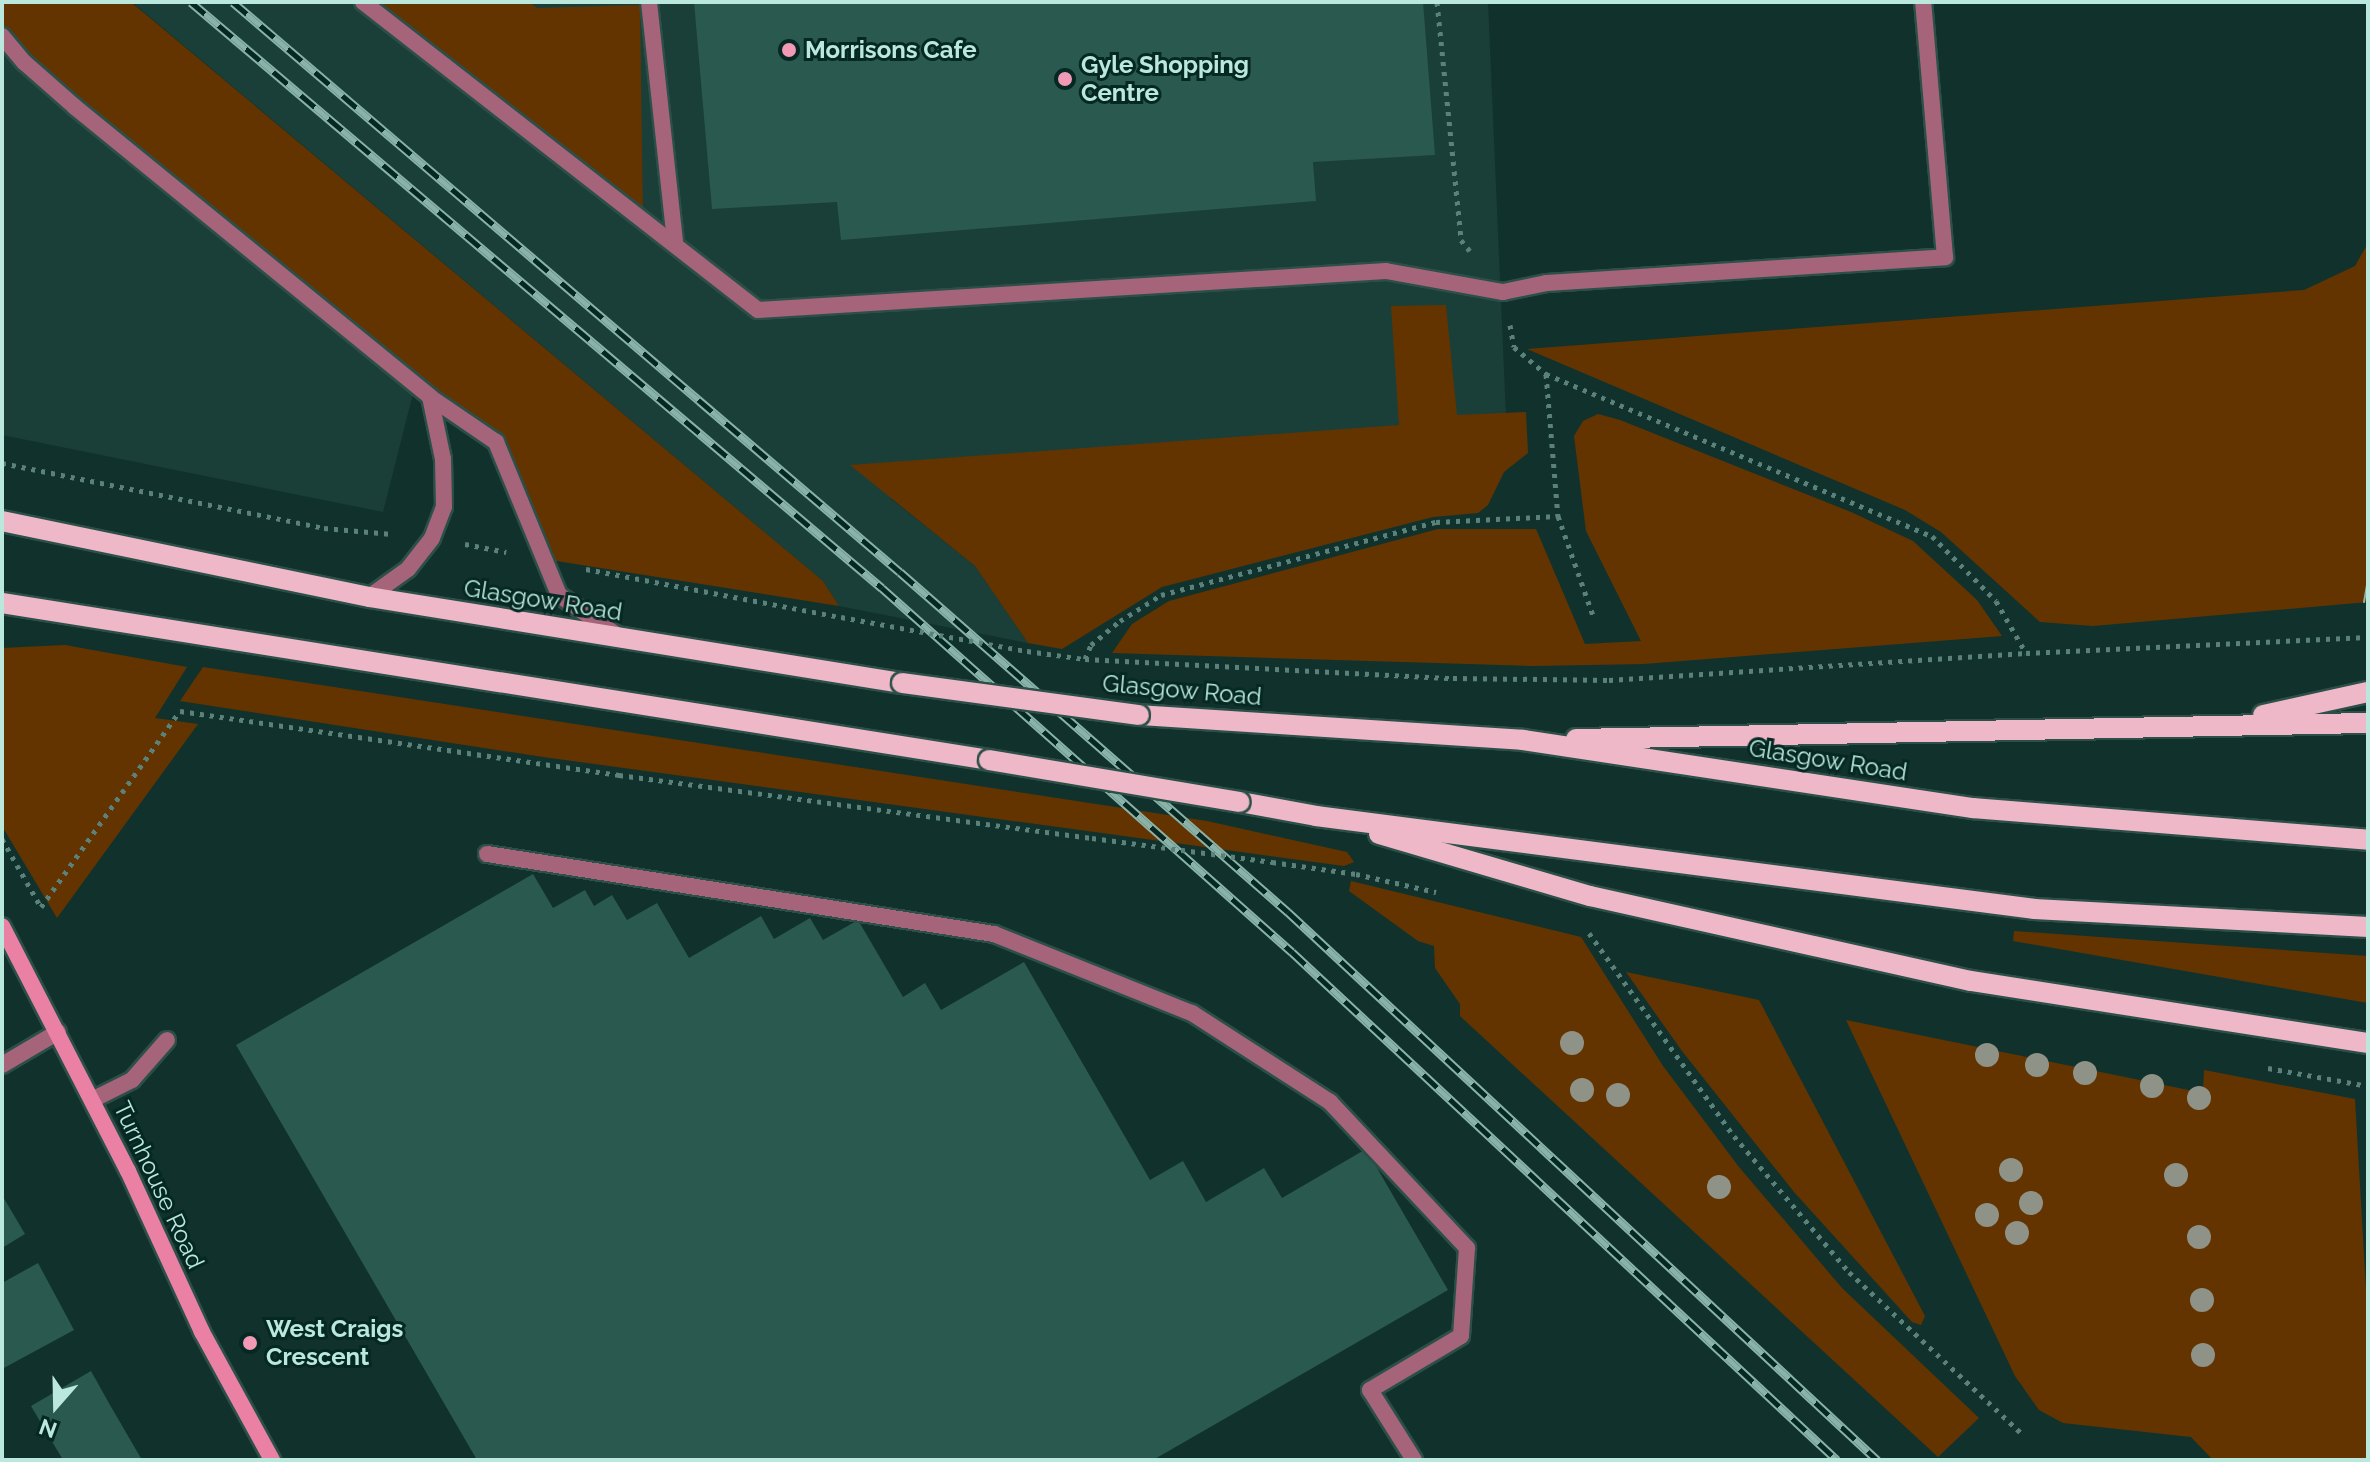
<!DOCTYPE html>
<html>
<head>
<meta charset="utf-8">
<style>
  body { margin:0 }
  #map { position:relative; width:2370px; height:1462px; overflow:hidden; background:#11322c; font-family:Raleway,sans-serif }
  div>[style] { position:absolute }
  [style*='--x'] { left:calc(var(--x)*1px); top:calc(var(--y)*1px); width:calc(var(--w)*1px); rotate:calc(var(--a)*1deg) }
  .built>* { inset:0; background:#1a3f38 }
  .green>* { inset:0; background:#643400 }
  .building>* { inset:0; background:#29594f }
  .path>* { height:5px; margin-top:-2.5px; transform-origin:0; background:repeating-linear-gradient(90deg,#5b827a 0 4px,transparent 0 10px) }
  .roads { filter:drop-shadow(2px 0 #2c4f48) drop-shadow(-2px 0 #2c4f48) drop-shadow(0 2px #2c4f48) drop-shadow(0 -2px #2c4f48) }
  .lane>* { height:16px; margin:-8px; padding:0 8px; transform-origin:8px; border-radius:8px; background:#a56479 }
  .street>* { height:16px; margin:-8px; padding:0 8px; transform-origin:8px; border-radius:8px; background:#a56479 }
  .secondary>* { height:16px; margin:-8px; padding:0 8px; transform-origin:8px; border-radius:8px; background:#ea81a5 }
  .primary>* { height:20px; margin:-10px; padding:0 10px; transform-origin:10px; border-radius:10px; background:#efb8c8 }
  .tram>* { height:2px; margin:-1px; padding:0 1px; transform-origin:1px; border-radius:1px; background:#89b3a9 }
  .rail>* { height:9px; margin-top:-4.5px; transform-origin:0; background:repeating-linear-gradient(90deg,#062822 0 18px,#89b3a9 0 36px); box-sizing:border-box; border-block:2px solid #89b3a9 }
  .path-bridge>* { height:5px; margin-top:-2.5px; transform-origin:0; background:repeating-linear-gradient(90deg,#5b827a 0 4px,transparent 0 10px) }
  .bridges { filter:drop-shadow(2px 0 #2c4f48) drop-shadow(-2px 0 #2c4f48) drop-shadow(0 2px #2c4f48) drop-shadow(0 -2px #2c4f48) }
  .primary-bridge>* { height:20px; margin:-10px; padding:0 10px; transform-origin:10px; border-radius:10px; background:#efb8c8 }
  .trees>* { width:24px; height:24px; margin:-12px; border-radius:50%; background:#8f9286 }
  .dots>* { width:22px; height:22px; translate:-50% -50%; box-sizing:border-box; border:4px solid #062822; border-radius:50% }
  span { translate:-50% -50%; white-space:nowrap; text-align:center; line-height:1.15; -webkit-text-stroke:6px #062822; paint-order:stroke }
  .poi-label { font-size:24px; color:#bae8dd; font-weight:700 }
  .left { translate:0 -50%; text-align:left }
  .street-label { font-size:24px; color:#bae8dd }
  .frame { position:absolute; inset:0; border:4px solid #bae8dd; pointer-events:none }
  .north { position:absolute; left:16px; top:1366px; width:80px; height:80px; -webkit-text-stroke:6px #062822; paint-order:stroke; rotate:200deg; font-size:22px; font-weight:700; line-height:32px; text-align:center; color:#bae8dd }
  .north::after { content:''; display:block; margin:auto; width:28px; height:36px; background:#bae8dd; clip-path:polygon(50% 0,100% 100%,50% 72%,0 100%) }
</style>
</head>
<body>
<div id="map">
  <div class="built">
    <div style="clip-path:polygon(2px 2px,421px 362px,383px 512px,2px 435px)"></div>
    <div style="clip-path:polygon(132px 2px,1488px 2px,1507px 441px,890px 498px,975px 566px,1028px 643px,839px 606px,823px 581px)"></div>
  </div>
  <div class="green">
    <div style="clip-path:polygon(2px 2px,131px 2px,823px 581px,839px 606px,544px 559px,496px 442px,430px 397px,2px 36px)"></div>
    <div style="clip-path:polygon(363px 2px,529px 2px,537px 8px,640px 5px,643px 221px)"></div>
    <div style="clip-path:polygon(2368px 243px,2368px 602px,2093px 626px,2040px 622px,1941px 532px,1905px 510px,1527px 349px,2304px 290px,2355px 266px)"></div>
    <div style="clip-path:polygon(1446px 305px,1457px 415px,1526px 412px,1528px 453px,1504px 472px,1488px 505px,1478px 513px,1433px 517px,1162px 587px,1062px 649px,1028px 643px,975px 566px,850px 465px,1399px 425px,1391px 306px)"></div>
    <div style="clip-path:polygon(1598px 414px,1620px 420px,1851px 512px,1913px 541px,1977px 600px,2002px 636px,1644px 664px,1533px 666px,1112px 653px,1132px 624px,1169px 601px,1438px 529px,1536px 529px,1585px 644px,1641px 641px,1586px 531px,1574px 436px,1583px 421px)"></div>
    <div style="clip-path:polygon(65px 645px,187px 667px,155px 718px,198px 724px,57px 918px,2px 826px,2px 648px)"></div>
    <div style="clip-path:polygon(203px 667px,1207px 821px,1347px 852px,1354px 862px,1344px 866px,543px 757px,180px 701px)"></div>
    <div style="clip-path:polygon(1351px 881px,1581px 937px,1663px 1066px,1739px 1167px,1842px 1288px,1979px 1418px,1938px 1457px,1460px 1016px,1460px 1004px,1435px 968px,1434px 946px,1418px 941px,1349px 891px)"></div>
    <div style="clip-path:polygon(2014px 931px,2368px 956px,2368px 1003px,2013px 941px)"></div>
    <div style="clip-path:polygon(1626px 972px,1759px 1000px,1925px 1316px,1921px 1325px,1912px 1322px,1794px 1192px,1682px 1051px)"></div>
    <div style="clip-path:polygon(1846px 1020px,2203px 1093px,2204px 1070px,2355px 1099px,2368px 1324px,2368px 1460px,2213px 1460px,2191px 1437px,2063px 1423px,2039px 1410px,2015px 1376px)"></div>
  </div>
  <div class="building">
    <div style="clip-path:polygon(694px 2px,1423px 2px,1435px 155px,1313px 162px,1316px 201px,841px 240px,837px 202px,712px 209px)"></div>
    <div style="clip-path:polygon(533px 874px,553px 908px,585px 890px,594px 906px,612px 895px,627px 920px,657px 903px,689px 958px,761px 916px,774px 939px,810px 918px,823px 940px,858px 920px,903px 997px,925px 983px,941px 1010px,1024px 962px,1150px 1180px,1183px 1161px,1206px 1202px,1264px 1168px,1282px 1198px,1366px 1149px,1448px 1290px,1153px 1460px,477px 1460px,236px 1045px)"></div>
    <div style="clip-path:polygon(2px 1195px,25px 1234px,2px 1248px)"></div>
    <div style="clip-path:polygon(38px 1263px,74px 1330px,2px 1369px,2px 1283px)"></div>
    <div style="clip-path:polygon(91px 1371px,110px 1405px,142px 1460px,63px 1460px,31px 1406px)"></div>
  </div>
  <div class="path">
    <div style="--x:1437;--y:2;--w:239;--a:84.2"></div>
    <div style="--x:1461;--y:240;--w:14;--a:51"></div>
    <div style="--x:1510;--y:325;--w:22;--a:80"></div>
    <div style="--x:1514;--y:347;--w:42;--a:40.2"></div>
    <div style="--x:1546;--y:374;--w:143;--a:85.2"></div>
    <div style="--x:1558;--y:516;--w:108;--a:70.6"></div>
    <div style="--x:1546;--y:374;--w:419;--a:22.8"></div>
    <div style="--x:1932;--y:536;--w:91;--a:45.4"></div>
    <div style="--x:1996;--y:601;--w:60;--a:60"></div>
    <div style="--x:2;--y:463;--w:328;--a:11.4"></div>
    <div style="--x:324;--y:528;--w:68;--a:5"></div>
    <div style="--x:465;--y:544;--w:42;--a:11"></div>
    <div style="--x:586;--y:569;--w:259;--a:10.7"></div>
    <div style="--x:1027;--y:651;--w:59;--a:7.9"></div>
    <div style="--x:1085;--y:659;--w:368;--a:3"></div>
    <div style="--x:1453;--y:678;--w:156;--a:0.7"></div>
    <div style="--x:1609;--y:680;--w:418;--a:-3.7"></div>
    <div style="--x:2026;--y:653;--w:342;--a:-2.7"></div>
    <div style="--x:1085;--y:659;--w:15;--a:-67"></div>
    <div style="--x:1091;--y:645;--w:38;--a:-40"></div>
    <div style="--x:1120;--y:621;--w:49;--a:-32.4"></div>
    <div style="--x:1161;--y:595;--w:285;--a:-14.9"></div>
    <div style="--x:1436;--y:522;--w:121;--a:-2.8"></div>
    <div style="--x:2;--y:839;--w:78;--a:60.2"></div>
    <div style="--x:41;--y:907;--w:240;--a:-54.7"></div>
    <div style="--x:180;--y:711;--w:444;--a:8.3"></div>
    <div style="--x:619;--y:775;--w:477;--a:7.6"></div>
    <div style="--x:1272;--y:862;--w:85;--a:8.1"></div>
    <div style="--x:1356;--y:874;--w:82;--a:12.7"></div>
    <div style="--x:1589;--y:933;--w:249;--a:54.5"></div>
    <div style="--x:1734;--y:1136;--w:178;--a:49.8"></div>
    <div style="--x:1849;--y:1272;--w:237;--a:43.1"></div>
    <div style="--x:2268;--y:1068;--w:102;--a:10.2"></div>
  </div>
  <div class="roads">
    <div class="lane">
      <div style="--x:363;--y:2;--w:501;--a:37.95"></div>
      <div style="--x:758;--y:310;--w:629;--a:-3.55"></div>
      <div style="--x:1386;--y:271;--w:119;--a:10.2"></div>
      <div style="--x:1503;--y:292;--w:45;--a:-11.6"></div>
      <div style="--x:1547;--y:283;--w:399;--a:-3.7"></div>
      <div style="--x:1945;--y:257;--w:256;--a:-94.9"></div>
      <div style="--x:649;--y:2;--w:241;--a:83.8"></div>
      <div style="--x:2;--y:36;--w:35;--a:50"></div>
      <div style="--x:25;--y:63;--w:67;--a:41.3"></div>
      <div style="--x:75;--y:107;--w:458;--a:39.2"></div>
      <div style="--x:430;--y:397;--w:80;--a:34.3"></div>
      <div style="--x:496;--y:442;--w:165;--a:67.6"></div>
      <div style="--x:559;--y:595;--w:72;--a:34.8"></div>
      <div style="--x:369;--y:597;--w:48;--a:-35.7"></div>
      <div style="--x:408;--y:569;--w:39;--a:-52"></div>
      <div style="--x:432;--y:538;--w:33;--a:-69"></div>
      <div style="--x:444;--y:507;--w:48;--a:-91.2"></div>
      <div style="--x:443;--y:459;--w:63;--a:-101.8"></div>
      <div style="--x:487;--y:854;--w:513;--a:8.97"></div>
      <div style="--x:994;--y:934;--w:213;--a:21.8"></div>
      <div style="--x:1192;--y:1013;--w:164;--a:32.8"></div>
      <div style="--x:1330;--y:1102;--w:200;--a:46.8"></div>
      <div style="--x:1467;--y:1248;--w:88;--a:93.9"></div>
      <div style="--x:1461;--y:1336;--w:106;--a:149.3"></div>
      <div style="--x:1370;--y:1390;--w:83;--a:57.8"></div>
      <div style="--x:92;--y:1100;--w:45;--a:-26.6"></div>
      <div style="--x:132;--y:1080;--w:53;--a:-48.8"></div>
    </div>
    <div class="street">
      <div style="--x:2;--y:1065;--w:65;--a:-30.5"></div>
    </div>
    <div class="secondary">
      <div style="--x:2;--y:926;--w:276;--a:62.8"></div>
      <div style="--x:128;--y:1171;--w:177;--a:65.3"></div>
      <div style="--x:202;--y:1332;--w:146;--a:61.3"></div>
    </div>
    <div class="primary">
      <div style="--x:2;--y:521;--w:375;--a:11.7"></div>
      <div style="--x:369;--y:597;--w:540;--a:9.17"></div>
      <div style="--x:2;--y:603;--w:999;--a:9.04"></div>
      <div style="--x:1139;--y:715;--w:385;--a:3.7"></div>
      <div style="--x:1523;--y:740;--w:455;--a:8.6"></div>
      <div style="--x:1973;--y:808;--w:396;--a:4.6"></div>
      <div style="--x:2263;--y:715;--w:107;--a:-12.4"></div>
      <div style="--x:1576;--y:739;--w:792;--a:-1.16"></div>
      <div style="--x:1240;--y:802;--w:77;--a:10.4"></div>
      <div style="--x:1316;--y:816;--w:725;--a:7.37"></div>
      <div style="--x:2035;--y:909;--w:333;--a:3.1"></div>
      <div style="--x:1379;--y:834;--w:220;--a:16.4"></div>
      <div style="--x:1590;--y:896;--w:390;--a:12.6"></div>
      <div style="--x:1971;--y:981;--w:402;--a:8.9"></div>
    </div>
  </div>
  <div class="tram">
    <div style="--x:2364;--y:602;--w:23;--a:-80"></div>
  </div>
  <div class="rail">
    <div style="--x:191;--y:2;--w:906;--a:40.3"></div>
    <div style="--x:882;--y:588;--w:548;--a:41.6"></div>
    <div style="--x:1292;--y:952;--w:745;--a:42.99"></div>
    <div style="--x:233;--y:2;--w:877;--a:40.52"></div>
    <div style="--x:900;--y:572;--w:516;--a:41.23"></div>
    <div style="--x:1288;--y:912;--w:805;--a:42.93"></div>
  </div>
  <div class="path-bridge">
    <div style="--x:841;--y:617;--w:189;--a:10.4"></div>
    <div style="--x:1092;--y:838;--w:182;--a:7.6"></div>
  </div>
  <div class="bridges">
    <div class="primary-bridge">
      <div style="--x:902;--y:683;--w:239;--a:7.7"></div>
      <div style="--x:989;--y:760;--w:254;--a:9.5"></div>
    </div>
  </div>
  <div class="trees">
    <div style="left:1572px;top:1043px"></div>
    <div style="left:1987px;top:1055px"></div>
    <div style="left:2037px;top:1065px"></div>
    <div style="left:2085px;top:1073px"></div>
    <div style="left:2152px;top:1086px"></div>
    <div style="left:1582px;top:1090px"></div>
    <div style="left:1618px;top:1095px"></div>
    <div style="left:2199px;top:1098px"></div>
    <div style="left:2011px;top:1170px"></div>
    <div style="left:2176px;top:1175px"></div>
    <div style="left:1719px;top:1187px"></div>
    <div style="left:2031px;top:1203px"></div>
    <div style="left:1987px;top:1215px"></div>
    <div style="left:2017px;top:1233px"></div>
    <div style="left:2199px;top:1237px"></div>
    <div style="left:2202px;top:1300px"></div>
    <div style="left:2203px;top:1355px"></div>
  </div>
  <div class="dots">
    <div style="left:789px;top:50px;background:#f09ab5"></div>
    <div style="left:1065px;top:79px;background:#f09ab5"></div>
    <div style="left:250px;top:1343px;background:#f09ab5"></div>
  </div>
  <div class="poi-label">
    <span class="left" style="left:805px;top:50px">Morrisons Cafe</span>
    <span class="left" style="left:1081px;top:79px">Gyle Shopping<br>Centre</span>
    <span class="left" style="left:266px;top:1343px">West Craigs<br>Crescent</span>
  </div>
  <div class="street-label">
    <span style="left:543px;top:600px;rotate:9deg">Glasgow Road</span>
    <span style="left:1182px;top:690px;rotate:5deg">Glasgow Road</span>
    <span style="left:1828px;top:760px;rotate:9deg">Glasgow Road</span>
    <span style="left:159px;top:1185px;rotate:65deg">Turnhouse Road</span>
  </div>
  <div class="frame"></div>
  <div class="north">N</div>
</div>
</body>
</html>
